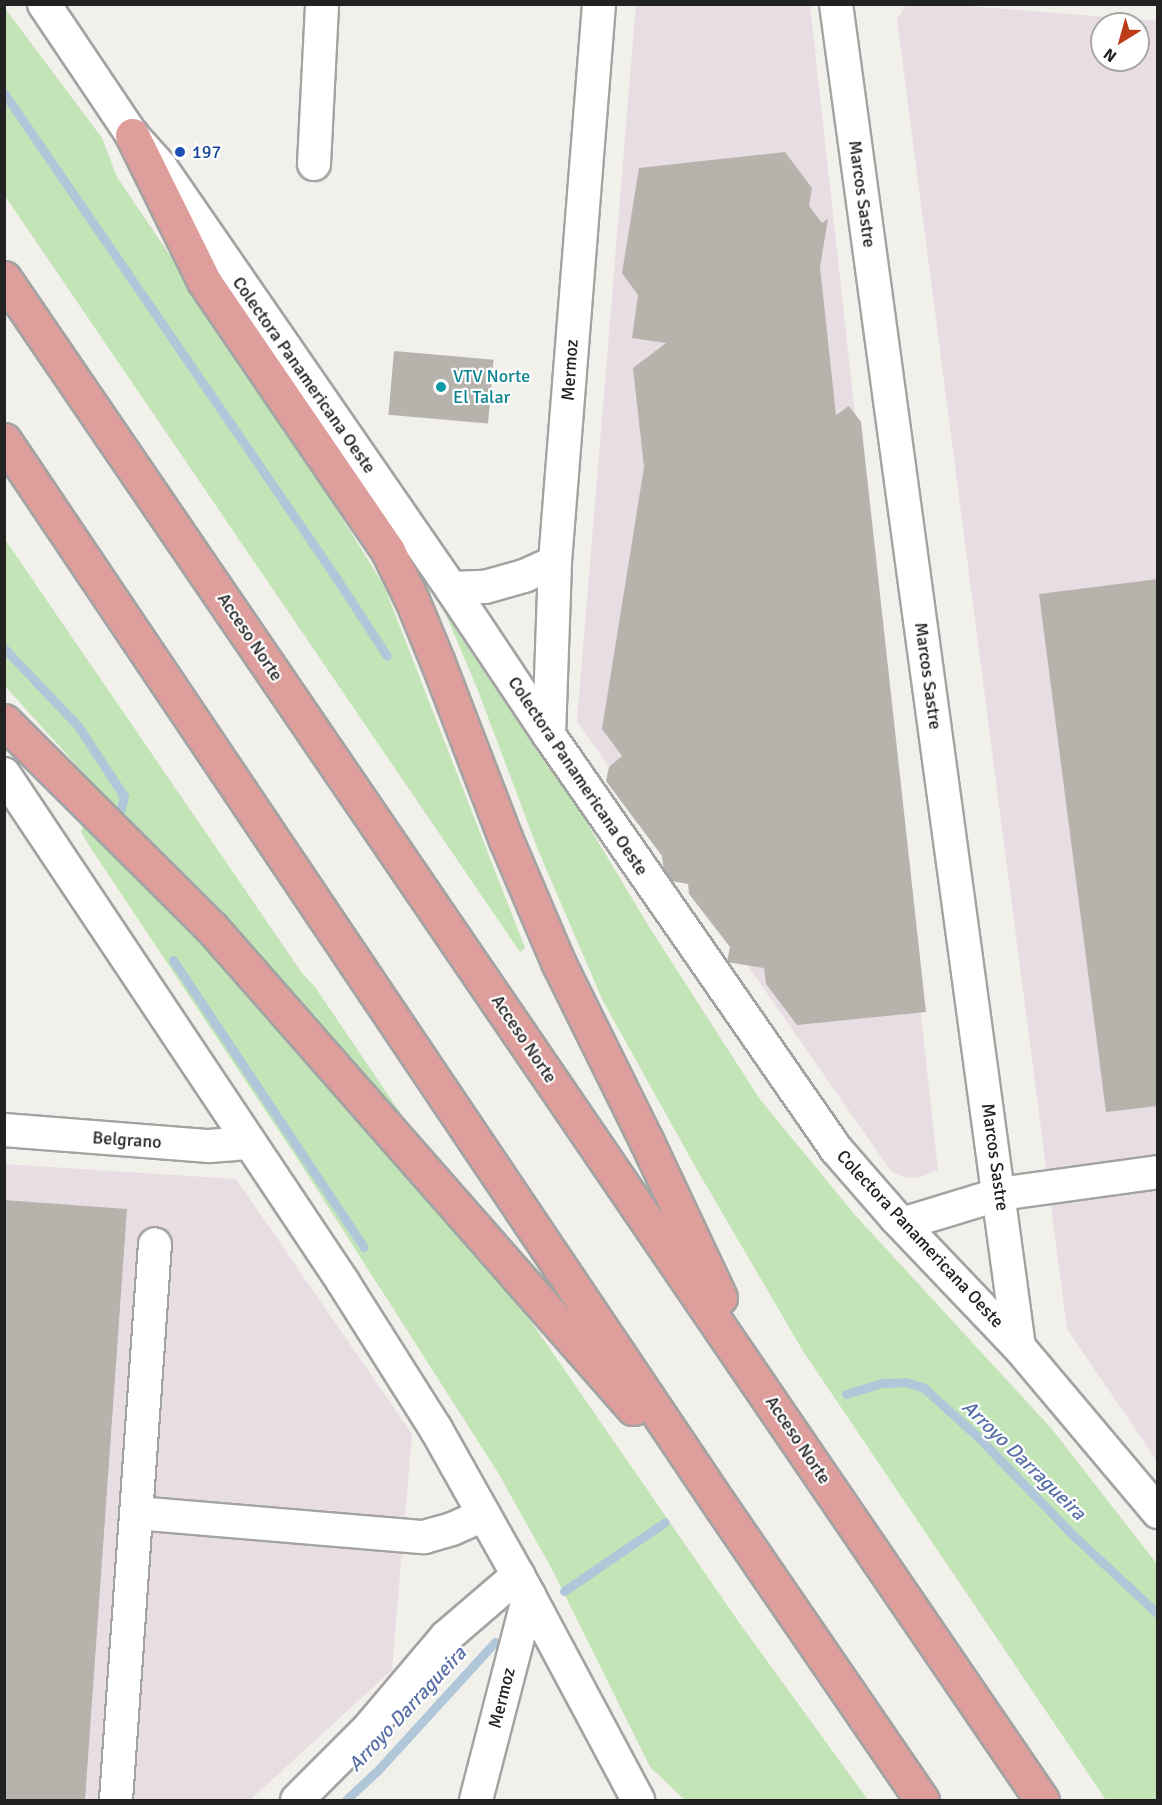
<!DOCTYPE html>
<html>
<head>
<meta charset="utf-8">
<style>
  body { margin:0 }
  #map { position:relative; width:1162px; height:1805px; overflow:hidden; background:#f1f0ea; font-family:Signika,sans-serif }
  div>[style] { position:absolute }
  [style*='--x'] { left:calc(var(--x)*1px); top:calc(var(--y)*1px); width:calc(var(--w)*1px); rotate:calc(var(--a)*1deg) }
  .industrial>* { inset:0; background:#e9dde4 }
  .grass>* { inset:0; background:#c3e4b7 }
  .stream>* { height:9px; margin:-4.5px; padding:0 4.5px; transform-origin:4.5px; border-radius:4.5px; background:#b0c7d9 }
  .building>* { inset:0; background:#b6b3ad; transform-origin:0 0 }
  .roads { filter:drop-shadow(2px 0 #a3a3a3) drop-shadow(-2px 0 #a3a3a3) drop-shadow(0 2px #a3a3a3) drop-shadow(0 -2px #a3a3a3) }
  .minor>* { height:32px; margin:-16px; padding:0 16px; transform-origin:16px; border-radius:16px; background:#fff }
  .highway>* { height:33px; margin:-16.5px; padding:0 16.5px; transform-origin:16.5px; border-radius:16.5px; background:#de9e9c }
  .dots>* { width:16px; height:16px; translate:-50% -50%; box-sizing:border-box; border:3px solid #fff; border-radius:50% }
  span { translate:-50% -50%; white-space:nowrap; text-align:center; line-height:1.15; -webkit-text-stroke:4.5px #fff; paint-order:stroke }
  .transit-label { font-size:18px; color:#164399 }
  .left { translate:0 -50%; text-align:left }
  .street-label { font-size:18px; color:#222 }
  .culture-label { font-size:18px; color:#0d838f }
  .water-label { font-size:20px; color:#596fa7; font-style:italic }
  .frame { position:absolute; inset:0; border:6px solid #222; pointer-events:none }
  .north { position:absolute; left:1090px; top:12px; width:60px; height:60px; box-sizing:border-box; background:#fff; border:2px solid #a7a7a7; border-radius:50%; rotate:217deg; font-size:16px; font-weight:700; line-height:24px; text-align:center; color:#222 }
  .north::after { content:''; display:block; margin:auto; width:21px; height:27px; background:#bb3c19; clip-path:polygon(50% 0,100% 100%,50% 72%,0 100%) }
</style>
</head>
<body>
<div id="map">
  <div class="industrial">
    <div style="clip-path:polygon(evenodd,944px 4px,1157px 21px,1157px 1461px,1067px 1329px,897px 19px,906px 5px,944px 4px,1102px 24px,1138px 24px,1138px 60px,1102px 60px,1102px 24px)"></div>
    <div style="clip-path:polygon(636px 5px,810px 5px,938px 1170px,920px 1177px,906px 1178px,891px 1171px,577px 721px)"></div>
    <div style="clip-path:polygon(4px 1164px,236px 1179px,412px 1434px,392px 1670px,250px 1800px,5px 1800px)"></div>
  </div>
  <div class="grass">
    <div style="clip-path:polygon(4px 7px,102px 138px,117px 177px,286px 427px,384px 586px,525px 948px,520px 952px,5px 196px)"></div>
    <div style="clip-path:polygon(4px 538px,302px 973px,315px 987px,410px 1127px,403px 1128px,5px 686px)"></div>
    <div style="clip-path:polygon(427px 570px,495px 670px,648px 925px,759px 1098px,855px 1215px,1051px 1428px,1157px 1564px,1157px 1800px,1106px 1800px,803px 1351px,696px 1168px,603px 1001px,538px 850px,477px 688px)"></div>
    <div style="clip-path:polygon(84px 823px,215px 941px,435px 1198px,519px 1304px,738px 1621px,868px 1800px,685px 1800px,650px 1767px,553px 1571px,497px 1471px,295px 1155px,88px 844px,81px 832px)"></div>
  </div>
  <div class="stream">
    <div style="--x:4;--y:93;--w:586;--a:55.58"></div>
    <div style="--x:335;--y:576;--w:95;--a:57"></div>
    <div style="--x:4;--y:648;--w:108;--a:46.5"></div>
    <div style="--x:78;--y:726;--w:84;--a:56.7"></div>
    <div style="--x:124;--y:796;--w:13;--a:103"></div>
    <div style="--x:173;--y:960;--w:345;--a:56.4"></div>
    <div style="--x:846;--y:1394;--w:38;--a:-17"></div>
    <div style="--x:882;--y:1383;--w:24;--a:-2"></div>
    <div style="--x:906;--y:1382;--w:19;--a:18"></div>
    <div style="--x:924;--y:1388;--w:72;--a:42.2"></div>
    <div style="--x:977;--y:1436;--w:139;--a:45.9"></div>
    <div style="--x:1074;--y:1536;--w:115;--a:42.9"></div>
    <div style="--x:564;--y:1591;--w:122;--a:-34.3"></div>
    <div style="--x:346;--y:1800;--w:45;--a:-43.2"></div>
    <div style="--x:379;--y:1769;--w:172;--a:-47.6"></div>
  </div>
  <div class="building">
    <div style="clip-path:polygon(785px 152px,812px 188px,809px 206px,822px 223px,828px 219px,820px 267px,836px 415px,849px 406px,861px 422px,926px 1012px,797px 1025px,766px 984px,764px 968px,727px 962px,730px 947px,689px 894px,688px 884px,665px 880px,662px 856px,606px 781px,609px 767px,622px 756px,602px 729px,644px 467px,633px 368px,666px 343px,632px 338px,638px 295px,622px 273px,639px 168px)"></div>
    <div style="left:394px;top:351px;width:100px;height:64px;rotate:5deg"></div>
    <div style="clip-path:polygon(1158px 579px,1158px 1106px,1106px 1112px,1039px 594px)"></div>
    <div style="clip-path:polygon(4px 1200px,127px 1209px,85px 1800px,4px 1800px)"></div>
  </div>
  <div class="roads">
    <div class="minor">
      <div style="--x:44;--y:4;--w:158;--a:56.1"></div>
      <div style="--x:132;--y:135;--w:42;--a:47.9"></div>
      <div style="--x:160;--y:166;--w:513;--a:55.41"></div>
      <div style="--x:451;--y:588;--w:177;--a:56.3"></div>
      <div style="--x:549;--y:735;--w:504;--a:55.27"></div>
      <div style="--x:836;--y:1149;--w:91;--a:49"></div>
      <div style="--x:896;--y:1218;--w:178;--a:46.4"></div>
      <div style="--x:1019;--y:1347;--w:216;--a:49.9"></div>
      <div style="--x:836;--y:4;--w:1355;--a:82.24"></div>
      <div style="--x:314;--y:164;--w:160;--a:-87.1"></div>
      <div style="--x:451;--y:588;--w:34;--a:-2"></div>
      <div style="--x:485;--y:587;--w:41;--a:-15.8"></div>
      <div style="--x:524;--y:576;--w:34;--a:-24"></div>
      <div style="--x:549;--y:735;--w:173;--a:-88"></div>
      <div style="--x:555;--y:562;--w:560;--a:-85.49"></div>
      <div style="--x:4;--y:774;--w:611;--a:56.28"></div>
      <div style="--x:343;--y:1282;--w:174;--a:57.7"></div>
      <div style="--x:436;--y:1429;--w:167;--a:60.7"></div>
      <div style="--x:518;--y:1575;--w:255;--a:61.9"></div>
      <div style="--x:4;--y:1130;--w:206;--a:4.5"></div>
      <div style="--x:209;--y:1146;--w:40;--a:-4.3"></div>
      <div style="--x:902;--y:1224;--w:102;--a:-17"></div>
      <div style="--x:1000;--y:1194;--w:160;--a:-7.9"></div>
      <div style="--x:136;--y:1513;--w:289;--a:4.8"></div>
      <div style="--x:424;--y:1537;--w:29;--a:-16"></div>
      <div style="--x:452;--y:1529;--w:35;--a:-24"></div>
      <div style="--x:116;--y:1800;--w:557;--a:-85.99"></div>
      <div style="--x:297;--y:1800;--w:100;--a:-45"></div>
      <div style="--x:368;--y:1729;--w:121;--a:-49.7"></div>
      <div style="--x:446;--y:1637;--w:95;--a:-40.7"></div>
      <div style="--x:476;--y:1800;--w:212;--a:-75.5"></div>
    </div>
    <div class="highway">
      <div style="--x:132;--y:135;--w:163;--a:63.7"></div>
      <div style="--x:204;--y:281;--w:327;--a:55.7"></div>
      <div style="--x:388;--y:551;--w:55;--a:63.9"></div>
      <div style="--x:412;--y:600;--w:68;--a:67.6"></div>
      <div style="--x:438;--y:663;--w:190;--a:69"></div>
      <div style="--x:506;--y:840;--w:133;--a:66.9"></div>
      <div style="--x:558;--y:962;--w:199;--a:63.7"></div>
      <div style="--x:646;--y:1140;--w:174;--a:64.8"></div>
      <div style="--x:4;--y:278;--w:1842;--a:55.71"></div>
      <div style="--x:4;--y:440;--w:1287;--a:56.09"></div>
      <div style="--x:722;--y:1508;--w:354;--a:55.6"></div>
      <div style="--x:4;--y:721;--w:292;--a:44.9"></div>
      <div style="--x:211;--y:927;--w:640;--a:48.74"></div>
    </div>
  </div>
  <div class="dots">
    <div style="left:180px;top:152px;background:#1a4fb4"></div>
    <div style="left:441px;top:387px;background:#0f9aa8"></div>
  </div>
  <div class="transit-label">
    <span class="left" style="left:192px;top:152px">197</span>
  </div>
  <div class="street-label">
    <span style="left:862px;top:194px;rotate:82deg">Marcos Sastre</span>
    <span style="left:570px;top:370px;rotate:-86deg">Mermoz</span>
    <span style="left:304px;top:375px;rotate:55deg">Colectora Panamericana Oeste</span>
    <span style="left:250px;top:637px;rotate:56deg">Acceso Norte</span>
    <span style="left:928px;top:676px;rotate:82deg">Marcos Sastre</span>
    <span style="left:578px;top:776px;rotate:56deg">Colectora Panamericana Oeste</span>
    <span style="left:524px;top:1039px;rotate:56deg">Acceso Norte</span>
    <span style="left:127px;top:1140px;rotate:4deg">Belgrano</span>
    <span style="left:995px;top:1157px;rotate:82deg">Marcos Sastre</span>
    <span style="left:920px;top:1239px;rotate:47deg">Colectora Panamericana Oeste</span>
    <span style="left:798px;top:1440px;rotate:56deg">Acceso Norte</span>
    <span style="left:502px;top:1698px;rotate:-76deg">Mermoz</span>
  </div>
  <div class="culture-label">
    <span class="left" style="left:453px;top:387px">VTV Norte<br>El Talar</span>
  </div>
  <div class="water-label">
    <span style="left:1024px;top:1460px;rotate:44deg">Arroyo Darragueira</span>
    <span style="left:407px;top:1709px;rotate:-47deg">Arroyo Darragueira</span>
  </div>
  <div class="frame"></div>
  <div class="north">N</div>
</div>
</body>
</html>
